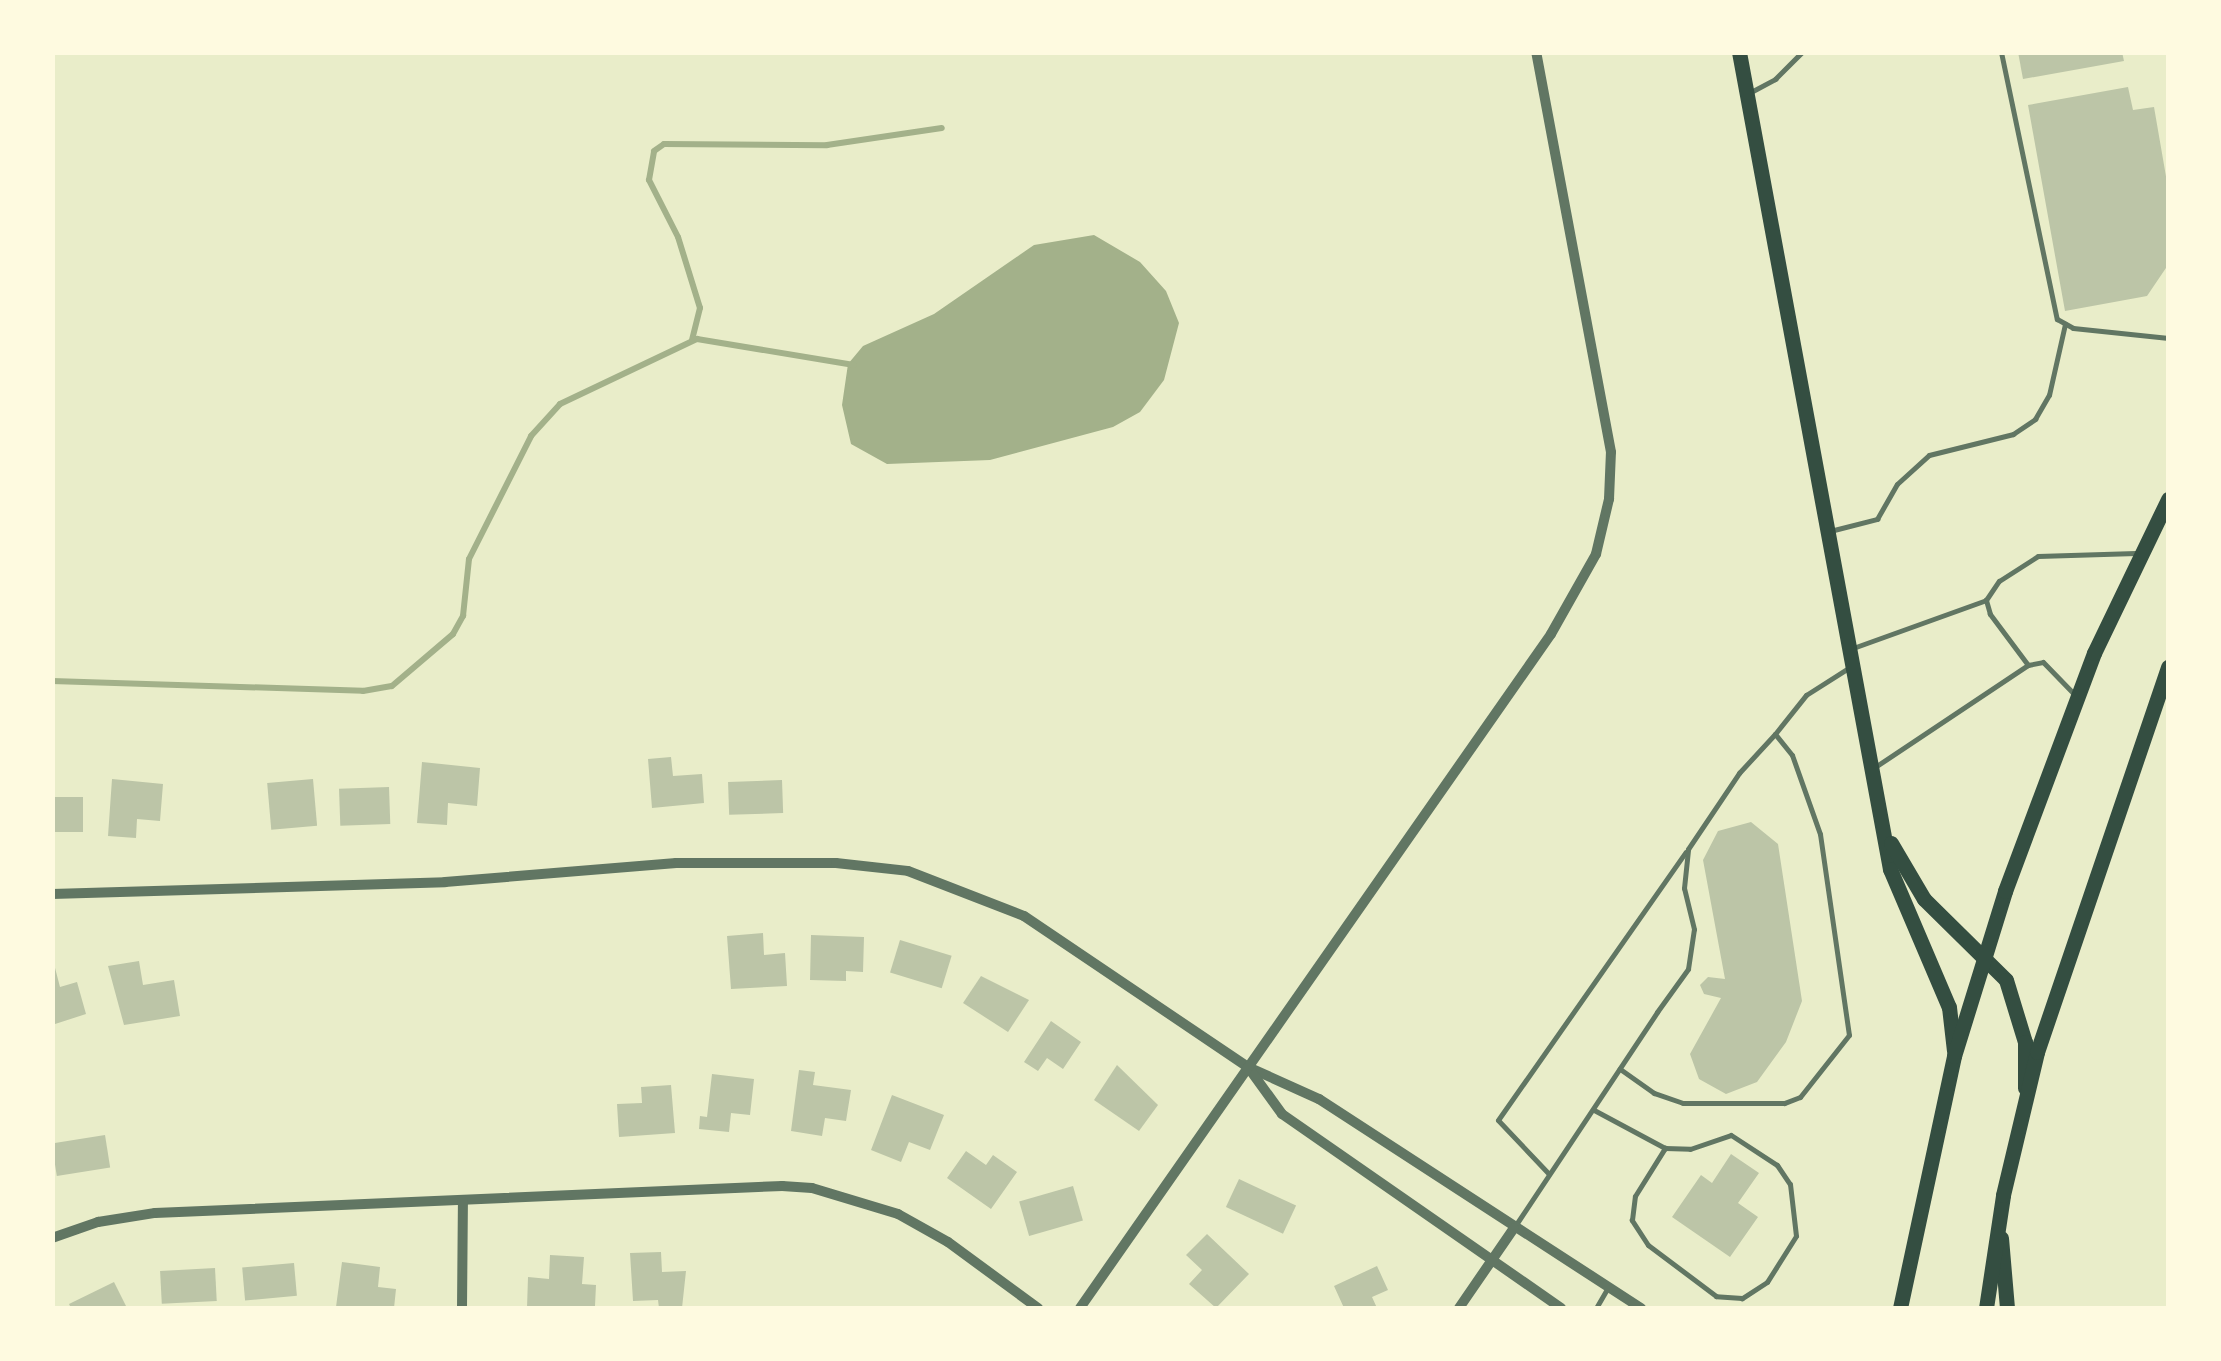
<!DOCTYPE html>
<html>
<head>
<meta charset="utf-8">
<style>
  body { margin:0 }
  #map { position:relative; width:2221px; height:1361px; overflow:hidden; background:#e9edc9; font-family:"Public Sans",sans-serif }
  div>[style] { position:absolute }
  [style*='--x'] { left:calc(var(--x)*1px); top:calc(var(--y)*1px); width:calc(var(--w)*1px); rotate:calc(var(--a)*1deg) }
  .water>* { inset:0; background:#a3b18a }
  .stream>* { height:6px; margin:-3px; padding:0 3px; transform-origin:3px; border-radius:3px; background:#a3b18a }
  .building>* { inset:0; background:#bcc5a7; transform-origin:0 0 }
  .service>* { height:5px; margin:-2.5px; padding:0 2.5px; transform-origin:2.5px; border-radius:2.5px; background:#617663 }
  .minor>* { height:10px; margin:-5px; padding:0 5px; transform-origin:5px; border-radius:5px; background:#617663 }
  .primary>* { height:15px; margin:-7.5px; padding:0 7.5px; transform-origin:7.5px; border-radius:7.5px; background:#344e41 }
  .trunk>* { height:15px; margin:-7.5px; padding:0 7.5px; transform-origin:7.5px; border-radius:7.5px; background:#344e41 }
  span { translate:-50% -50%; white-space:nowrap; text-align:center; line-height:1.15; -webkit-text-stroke:10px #fefae0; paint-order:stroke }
  .frame { position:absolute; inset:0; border:55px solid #fefae0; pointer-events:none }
</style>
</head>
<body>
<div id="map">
  <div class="water">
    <div style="clip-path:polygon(1094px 235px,1140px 262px,1166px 291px,1179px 323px,1164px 380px,1140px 412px,1113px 427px,990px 460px,887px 464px,851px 444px,842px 405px,848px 364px,863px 346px,934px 314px,1034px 245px)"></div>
  </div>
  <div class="stream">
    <div style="--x:692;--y:340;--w:33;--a:-76"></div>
    <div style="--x:700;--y:308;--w:74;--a:-107.2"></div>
    <div style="--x:678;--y:237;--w:64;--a:-117"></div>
    <div style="--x:649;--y:180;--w:29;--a:-80"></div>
    <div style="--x:654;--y:151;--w:12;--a:-35"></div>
    <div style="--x:664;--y:144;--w:163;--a:0.4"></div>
    <div style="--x:827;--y:145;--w:116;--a:-8.4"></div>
    <div style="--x:52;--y:681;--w:311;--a:1.8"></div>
    <div style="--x:363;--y:691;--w:29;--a:-10"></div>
    <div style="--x:392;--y:686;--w:80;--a:-40.4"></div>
    <div style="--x:453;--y:634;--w:21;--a:-61"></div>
    <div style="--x:463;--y:616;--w:57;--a:-84"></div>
    <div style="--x:469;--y:559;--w:138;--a:-63.2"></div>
    <div style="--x:531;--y:436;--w:43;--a:-47.8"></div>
    <div style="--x:560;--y:404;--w:152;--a:-25.4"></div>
    <div style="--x:697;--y:339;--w:159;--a:9.4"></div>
  </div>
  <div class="building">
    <div style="clip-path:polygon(2018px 52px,2122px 52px,2124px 61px,2023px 79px)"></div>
    <div style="clip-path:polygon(2128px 87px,2133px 110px,2154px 107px,2168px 188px,2168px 265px,2147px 296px,2065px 311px,2028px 105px)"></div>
    <div style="clip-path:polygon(671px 757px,673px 776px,702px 774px,704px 803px,652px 808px,648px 759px)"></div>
    <div style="clip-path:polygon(422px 762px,480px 768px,477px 806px,448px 803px,447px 825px,417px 823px)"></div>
    <div style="clip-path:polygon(112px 779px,163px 784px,160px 821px,137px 819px,136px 838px,108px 836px)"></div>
    <div style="left:313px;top:779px;width:47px;height:46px;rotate:85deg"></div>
    <div style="left:782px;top:780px;width:33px;height:54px;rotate:88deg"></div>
    <div style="left:389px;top:787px;width:37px;height:50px;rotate:88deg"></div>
    <div style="left:52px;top:797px;width:31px;height:35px"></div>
    <div style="clip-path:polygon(1751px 822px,1778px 844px,1802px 1001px,1786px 1042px,1757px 1082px,1726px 1094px,1699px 1079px,1690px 1054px,1721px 998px,1704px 994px,1700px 985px,1708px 977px,1725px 979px,1703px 860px,1718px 831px)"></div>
    <div style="clip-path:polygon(763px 933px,764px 955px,785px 953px,787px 986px,731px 989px,727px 936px)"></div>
    <div style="clip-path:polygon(811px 935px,864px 937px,863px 972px,846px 971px,846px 981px,810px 980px)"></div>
    <div style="left:900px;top:940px;width:54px;height:34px;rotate:17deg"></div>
    <div style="clip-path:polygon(139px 961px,143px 985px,174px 980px,180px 1016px,124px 1025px,108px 966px)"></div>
    <div style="clip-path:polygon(54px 964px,60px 987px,77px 982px,86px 1014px,52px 1025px)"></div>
    <div style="clip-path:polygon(981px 976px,1029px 1000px,1008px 1032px,963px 1003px)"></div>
    <div style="clip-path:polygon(1051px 1021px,1081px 1042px,1063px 1069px,1047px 1058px,1038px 1071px,1024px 1062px)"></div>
    <div style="clip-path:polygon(1117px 1065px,1158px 1105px,1139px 1131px,1094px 1100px)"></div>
    <div style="clip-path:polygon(799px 1070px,815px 1072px,813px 1085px,851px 1090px,846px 1121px,825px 1118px,822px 1136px,791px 1131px)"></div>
    <div style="clip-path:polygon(712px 1074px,754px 1079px,750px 1115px,731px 1113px,729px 1132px,699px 1129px,700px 1116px,707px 1117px)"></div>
    <div style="clip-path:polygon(671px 1085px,675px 1133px,619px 1137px,617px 1104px,642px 1103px,641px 1087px)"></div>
    <div style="clip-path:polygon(892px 1095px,944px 1115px,930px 1150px,909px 1142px,901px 1162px,871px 1150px)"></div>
    <div style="left:105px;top:1135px;width:33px;height:54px;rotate:81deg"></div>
    <div style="clip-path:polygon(966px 1151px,986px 1165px,993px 1155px,1017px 1172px,991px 1209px,947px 1178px)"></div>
    <div style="clip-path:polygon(1731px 1154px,1759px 1173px,1738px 1203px,1758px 1217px,1730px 1257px,1672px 1217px,1701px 1175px,1712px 1183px)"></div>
    <div style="left:1239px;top:1179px;width:63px;height:31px;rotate:25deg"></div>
    <div style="left:1073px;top:1186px;width:36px;height:56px;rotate:74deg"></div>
    <div style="clip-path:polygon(1207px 1234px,1249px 1274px,1216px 1308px,1189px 1284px,1202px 1270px,1186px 1255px)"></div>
    <div style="clip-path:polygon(661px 1252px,662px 1272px,686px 1271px,682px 1308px,659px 1308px,658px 1300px,633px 1301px,630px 1253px)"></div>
    <div style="clip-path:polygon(550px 1255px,584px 1257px,582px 1284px,596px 1285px,595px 1306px,527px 1308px,528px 1277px,549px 1279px)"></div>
    <div style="clip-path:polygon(342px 1262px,380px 1267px,378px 1287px,396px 1289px,394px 1308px,336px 1307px)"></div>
    <div style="left:294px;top:1263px;width:33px;height:52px;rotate:85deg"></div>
    <div style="clip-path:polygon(1377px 1266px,1388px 1290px,1372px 1297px,1377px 1308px,1344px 1308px,1334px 1286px)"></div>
    <div style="left:215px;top:1268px;width:33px;height:55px;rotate:87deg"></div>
    <div style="clip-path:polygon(114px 1282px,127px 1308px,71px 1308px,69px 1304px)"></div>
  </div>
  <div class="service">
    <div style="--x:2001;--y:52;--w:273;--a:78.2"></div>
    <div style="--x:2057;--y:319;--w:18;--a:29"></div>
    <div style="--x:2073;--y:328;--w:96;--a:6"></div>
    <div style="--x:1749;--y:93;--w:30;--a:-28"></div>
    <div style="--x:1775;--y:79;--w:38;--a:-45"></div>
    <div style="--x:1830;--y:531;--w:49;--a:-14.3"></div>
    <div style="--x:1877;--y:519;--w:40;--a:-60.3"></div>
    <div style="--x:1897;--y:484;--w:43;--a:-42.2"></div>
    <div style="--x:1929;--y:455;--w:87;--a:-14"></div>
    <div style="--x:2013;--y:434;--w:27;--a:-34"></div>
    <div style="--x:2035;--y:419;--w:28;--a:-60"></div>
    <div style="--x:2049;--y:395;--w:73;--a:-77.3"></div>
    <div style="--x:1853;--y:648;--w:141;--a:-19.8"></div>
    <div style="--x:2028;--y:665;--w:64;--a:-126.7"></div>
    <div style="--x:1990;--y:614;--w:15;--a:-106"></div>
    <div style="--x:1986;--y:600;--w:23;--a:-56"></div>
    <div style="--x:1999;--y:581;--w:46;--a:-32.7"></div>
    <div style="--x:2038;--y:556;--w:98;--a:-1.8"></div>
    <div style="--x:1775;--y:734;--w:50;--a:-51.5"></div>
    <div style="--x:1806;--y:695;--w:52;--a:-32.5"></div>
    <div style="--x:1875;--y:767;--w:184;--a:-33.7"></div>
    <div style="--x:2028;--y:665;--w:15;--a:-11"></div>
    <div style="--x:2043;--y:662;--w:45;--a:45.9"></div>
    <div style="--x:1594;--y:1110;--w:81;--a:28.2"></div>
    <div style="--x:1665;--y:1148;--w:25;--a:2"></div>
    <div style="--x:1690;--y:1149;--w:43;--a:-18.9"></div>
    <div style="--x:1731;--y:1135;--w:55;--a:33.1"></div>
    <div style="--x:1777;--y:1165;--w:23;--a:56"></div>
    <div style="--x:1790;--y:1184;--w:52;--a:83.4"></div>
    <div style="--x:1796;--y:1236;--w:54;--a:122.2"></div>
    <div style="--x:1767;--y:1282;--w:30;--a:147"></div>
    <div style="--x:1742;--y:1298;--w:26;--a:-176"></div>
    <div style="--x:1716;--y:1296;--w:85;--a:-143.1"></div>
    <div style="--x:1648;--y:1245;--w:30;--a:-123"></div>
    <div style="--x:1632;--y:1220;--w:24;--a:-83"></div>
    <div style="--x:1635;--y:1196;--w:57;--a:-58"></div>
    <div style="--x:1549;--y:1174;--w:74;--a:-133.4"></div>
    <div style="--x:1498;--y:1120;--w:327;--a:-55"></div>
    <div style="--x:1515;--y:1226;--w:257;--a:-56.4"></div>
    <div style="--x:1657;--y:1012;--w:53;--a:-54.2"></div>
    <div style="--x:1688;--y:969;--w:40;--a:-81.5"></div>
    <div style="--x:1694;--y:929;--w:42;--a:-103.7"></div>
    <div style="--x:1684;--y:888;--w:39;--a:-84"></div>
    <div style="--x:1688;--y:849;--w:92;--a:-56.1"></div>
    <div style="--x:1739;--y:773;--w:53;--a:-47.3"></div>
    <div style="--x:1775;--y:734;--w:27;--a:51"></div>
    <div style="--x:1792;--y:755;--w:84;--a:70.5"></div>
    <div style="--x:1820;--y:834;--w:203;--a:81.8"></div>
    <div style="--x:1849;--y:1035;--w:79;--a:128.3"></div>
    <div style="--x:1800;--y:1097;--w:17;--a:159"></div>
    <div style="--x:1784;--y:1103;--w:101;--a:180"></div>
    <div style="--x:1683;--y:1103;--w:31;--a:-161"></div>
    <div style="--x:1654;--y:1093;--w:42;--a:-144.8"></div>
    <div style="--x:1596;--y:1308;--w:22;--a:-60"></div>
  </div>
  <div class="minor">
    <div style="--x:52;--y:894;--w:393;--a:-1.7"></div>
    <div style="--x:445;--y:882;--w:232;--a:-4.7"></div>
    <div style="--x:676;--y:863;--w:160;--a:0"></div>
    <div style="--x:836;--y:863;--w:72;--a:6.3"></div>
    <div style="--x:908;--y:871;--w:124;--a:21.2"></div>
    <div style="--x:1024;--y:916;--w:270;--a:34"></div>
    <div style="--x:1248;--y:1067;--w:78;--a:24.3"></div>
    <div style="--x:1319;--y:1099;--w:384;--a:33"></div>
    <div style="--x:1248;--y:1067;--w:58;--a:54.1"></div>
    <div style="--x:1282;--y:1114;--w:340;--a:34.8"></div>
    <div style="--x:52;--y:1238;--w:49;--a:-19.2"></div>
    <div style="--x:98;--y:1222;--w:58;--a:-9"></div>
    <div style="--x:155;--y:1213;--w:628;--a:-2.47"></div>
    <div style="--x:782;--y:1186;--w:30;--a:4"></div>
    <div style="--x:812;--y:1188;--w:90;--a:16.8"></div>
    <div style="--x:898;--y:1214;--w:57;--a:29.2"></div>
    <div style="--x:948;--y:1242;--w:112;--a:36.3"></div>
    <div style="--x:462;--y:1308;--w:108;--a:-89.5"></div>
    <div style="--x:1080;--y:1308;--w:822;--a:-55.05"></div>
    <div style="--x:1551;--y:634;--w:92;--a:-60.6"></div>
    <div style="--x:1596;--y:554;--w:57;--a:-76.7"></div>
    <div style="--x:1609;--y:499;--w:47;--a:-87.6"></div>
    <div style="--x:1611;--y:452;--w:407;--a:-100.6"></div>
    <div style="--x:1459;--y:1308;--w:97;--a:-55.5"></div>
  </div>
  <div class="primary">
    <div style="--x:1739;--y:52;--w:831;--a:79.53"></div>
    <div style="--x:1890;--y:869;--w:150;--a:66.9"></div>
    <div style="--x:1949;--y:1007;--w:44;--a:83.5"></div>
    <div style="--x:1891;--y:843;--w:65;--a:59.5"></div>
    <div style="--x:1924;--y:899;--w:115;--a:44.6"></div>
    <div style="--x:2006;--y:980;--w:65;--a:73"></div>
    <div style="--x:2025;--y:1042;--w:46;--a:90"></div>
    <div style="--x:2001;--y:1238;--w:70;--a:85.1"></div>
  </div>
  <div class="trunk">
    <div style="--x:1900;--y:1308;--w:258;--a:-77.9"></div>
    <div style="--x:1954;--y:1056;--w:173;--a:-72.8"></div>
    <div style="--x:2005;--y:891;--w:254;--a:-69.5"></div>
    <div style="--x:2094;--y:653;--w:171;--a:-64.3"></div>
    <div style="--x:1986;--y:1308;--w:114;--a:-81.4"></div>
    <div style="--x:2003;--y:1195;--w:147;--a:-76.6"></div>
    <div style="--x:2037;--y:1052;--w:407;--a:-71.2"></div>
  </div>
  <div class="frame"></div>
</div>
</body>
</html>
